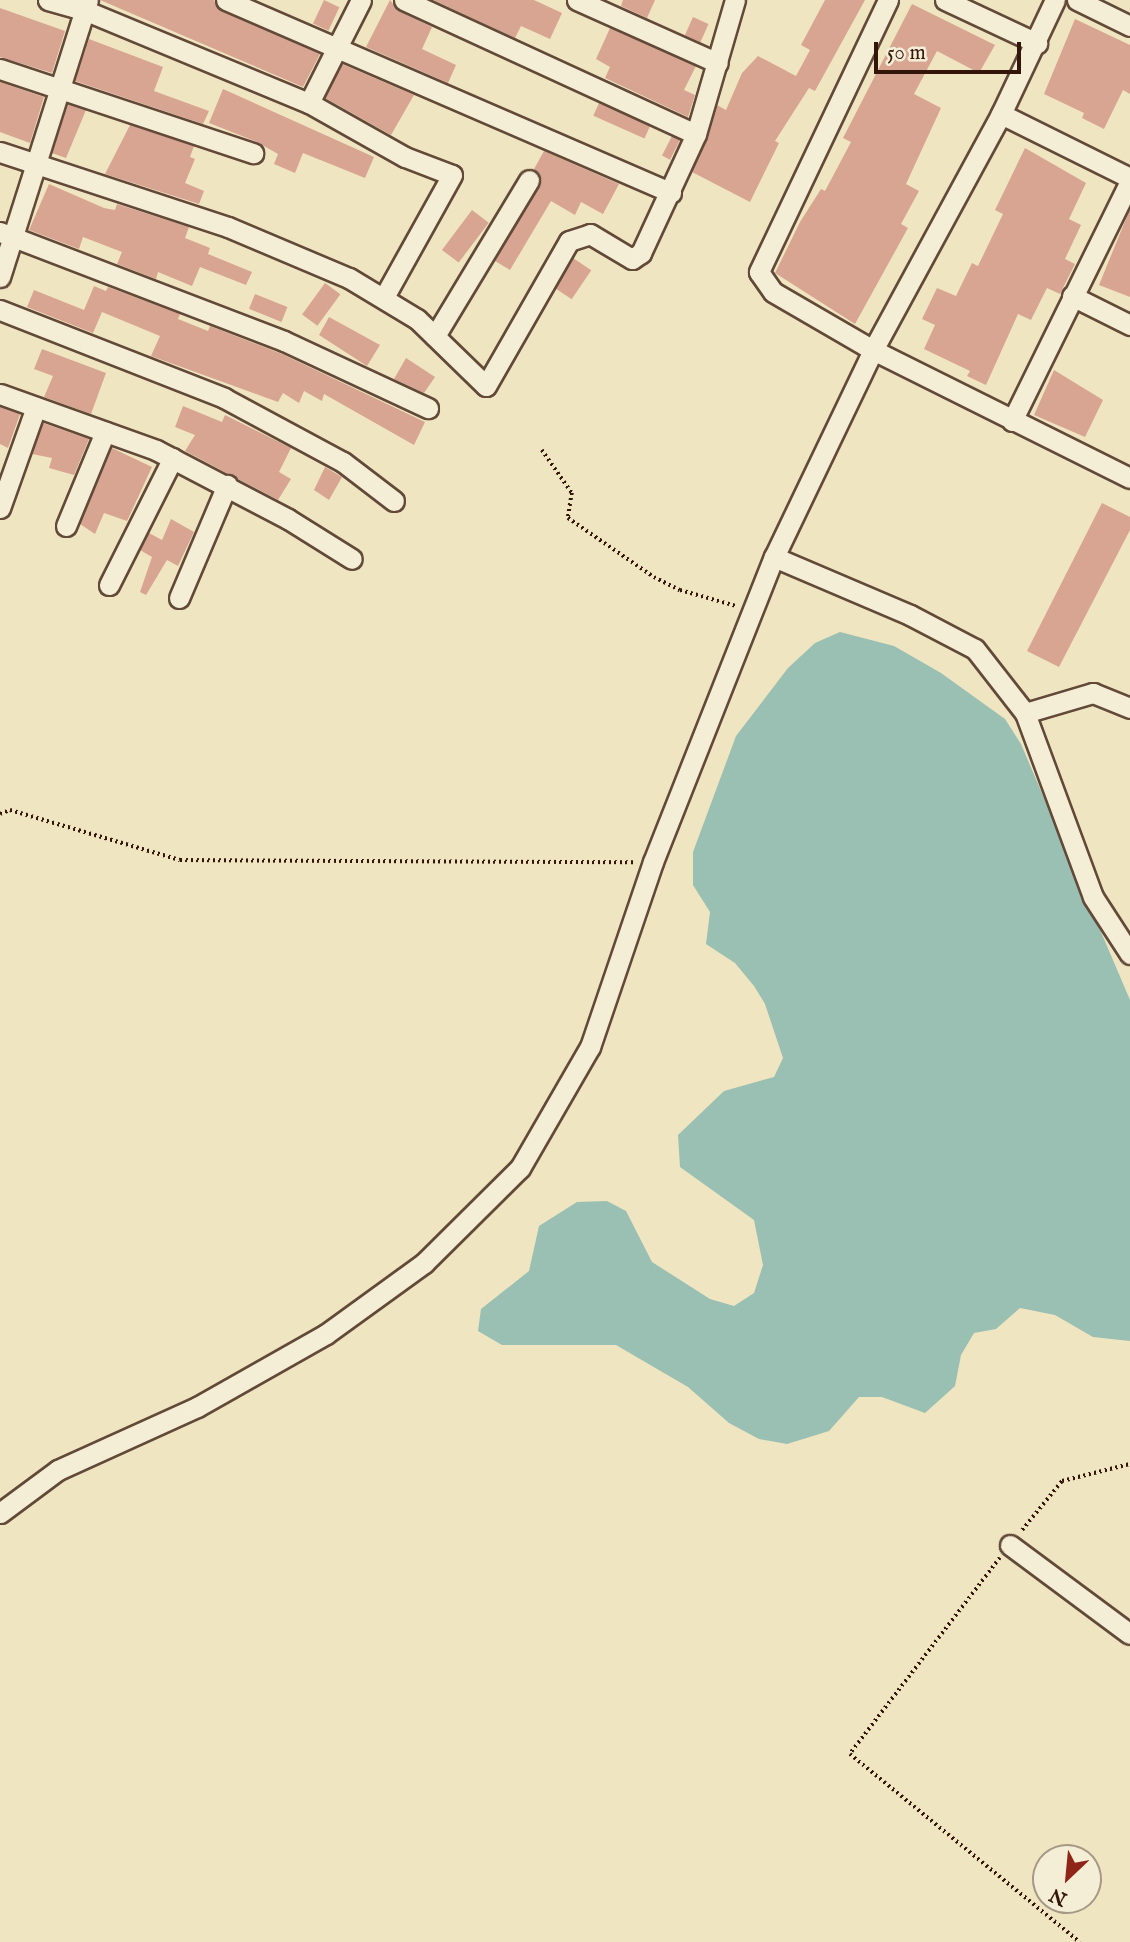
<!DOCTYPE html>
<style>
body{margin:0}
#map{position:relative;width:1130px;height:1942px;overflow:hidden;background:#efe5c1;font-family:"IM FELL English",serif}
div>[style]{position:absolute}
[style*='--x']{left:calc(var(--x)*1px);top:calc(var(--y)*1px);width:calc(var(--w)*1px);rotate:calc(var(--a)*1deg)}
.water>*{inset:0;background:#9abfb3}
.building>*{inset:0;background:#d8a592;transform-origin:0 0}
.path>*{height:3.5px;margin-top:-1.75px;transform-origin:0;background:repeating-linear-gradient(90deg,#33150a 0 2px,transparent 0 5.5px)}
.roads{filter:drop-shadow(2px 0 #624938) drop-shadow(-2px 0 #624938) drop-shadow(0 2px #624938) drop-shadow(0 -2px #624938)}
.minor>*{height:19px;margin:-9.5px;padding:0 9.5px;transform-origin:9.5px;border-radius:9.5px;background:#f5eed7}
span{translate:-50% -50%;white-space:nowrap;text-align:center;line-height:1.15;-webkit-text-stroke:7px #f5eed7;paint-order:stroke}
.north{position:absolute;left:1032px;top:1844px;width:70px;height:70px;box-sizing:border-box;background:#f5eed7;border:2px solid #a79785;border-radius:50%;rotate:206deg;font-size:19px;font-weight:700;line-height:28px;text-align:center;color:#33150a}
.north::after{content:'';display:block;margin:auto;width:24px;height:32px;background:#8f2418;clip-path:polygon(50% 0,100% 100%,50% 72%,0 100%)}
.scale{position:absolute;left:874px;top:42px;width:147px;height:32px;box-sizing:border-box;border:4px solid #33150a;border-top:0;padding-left:9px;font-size:21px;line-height:24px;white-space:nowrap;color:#33150a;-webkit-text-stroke:5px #f5eed7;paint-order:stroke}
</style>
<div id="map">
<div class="water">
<i style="clip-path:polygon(840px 632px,894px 646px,941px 673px,1005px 719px,1021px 744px,1130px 1000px,1130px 1341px,1093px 1337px,1055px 1315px,1020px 1308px,996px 1329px,974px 1333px,961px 1355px,955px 1386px,925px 1413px,882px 1397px,859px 1397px,829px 1431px,787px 1444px,759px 1439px,729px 1423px,688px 1387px,616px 1345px,502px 1345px,478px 1331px,481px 1309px,529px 1271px,539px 1226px,577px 1202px,607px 1201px,626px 1211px,652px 1262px,710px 1299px,734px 1306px,754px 1293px,763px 1265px,754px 1220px,680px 1167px,678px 1135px,724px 1091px,774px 1077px,783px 1058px,765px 1004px,754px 986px,735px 963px,706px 944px,710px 912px,693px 885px,693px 852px,736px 736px,788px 668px,815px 643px)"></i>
</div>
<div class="building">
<i style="clip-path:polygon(100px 0,214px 0,221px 11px,320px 54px,303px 87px)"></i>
<i style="left:324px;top:0;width:17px;height:26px;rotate:25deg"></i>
<i style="clip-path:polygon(390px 0,399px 11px,432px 27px,422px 49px,456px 65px,448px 83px,366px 47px)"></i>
<i style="clip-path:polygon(433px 0,534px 0,562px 13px,550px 39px,521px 26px,515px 38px)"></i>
<i style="clip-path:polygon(623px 0,655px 0,647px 18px,621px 6px)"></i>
<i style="clip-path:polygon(825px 0,865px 0,815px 91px,809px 88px,775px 141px,779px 143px,750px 202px,692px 172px,717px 105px,726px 110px,742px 73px,758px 56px,796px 76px,810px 50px,801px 45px)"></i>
<i style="clip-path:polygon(912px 4px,995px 45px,979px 73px,937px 51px,914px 94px,941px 108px,906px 184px,919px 191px,901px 224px,908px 228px,855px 324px,775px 273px,800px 222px,821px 189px,825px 191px,851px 142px,843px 138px)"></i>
<i style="clip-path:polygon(0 8px,65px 31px,52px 73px,0 57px)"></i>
<i style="left:693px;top:17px;width:17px;height:20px;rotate:24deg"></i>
<i style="clip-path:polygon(1075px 19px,1130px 45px,1130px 94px,1123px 90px,1104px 129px,1082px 118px,1084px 113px,1044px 94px)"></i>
<i style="clip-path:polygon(610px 28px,696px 66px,684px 90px,695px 95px,688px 117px,605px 78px,610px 67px,596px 59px)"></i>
<i style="clip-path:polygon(89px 39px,163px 67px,154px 91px,209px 111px,203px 124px,75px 81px)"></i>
<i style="clip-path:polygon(342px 64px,414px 95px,391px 135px,325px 98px)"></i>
<i style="clip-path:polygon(0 82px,44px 97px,30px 143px,0 132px)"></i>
<i style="clip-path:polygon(223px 89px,374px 157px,365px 178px,303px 153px,295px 173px,274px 164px,278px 154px,257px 142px,209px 123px)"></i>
<i style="left:599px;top:103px;width:56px;height:14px;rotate:24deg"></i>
<i style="clip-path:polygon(68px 104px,86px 110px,66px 158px,52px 153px)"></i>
<i style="clip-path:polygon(130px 125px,194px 146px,190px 157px,195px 159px,185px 183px,204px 191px,199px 204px,105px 174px)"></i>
<i style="left:672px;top:136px;width:9px;height:22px;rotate:27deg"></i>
<i style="clip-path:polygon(1025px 148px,1086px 183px,1069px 219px,1081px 225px,1065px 259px,1075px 264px,1060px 294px,1047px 288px,1031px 320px,1018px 314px,986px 385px,967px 376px,970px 371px,924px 349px,935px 325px,922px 319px,937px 288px,956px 296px,972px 263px,978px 266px,1003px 214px,995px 210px)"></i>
<i style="clip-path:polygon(544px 151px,619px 184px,603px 214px,581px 202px,575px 215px,551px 201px,510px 270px,495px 261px,539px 186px,540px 175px,534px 169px)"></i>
<i style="clip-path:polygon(49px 184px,104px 208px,115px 210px,117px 204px,189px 227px,185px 238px,210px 248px,208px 254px,252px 272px,246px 285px,200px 267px,192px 286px,158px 272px,156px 279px,117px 264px,122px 252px,83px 237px,79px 249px,29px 230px)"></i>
<i style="clip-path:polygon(1130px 209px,1130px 297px,1099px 285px)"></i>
<i style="left:472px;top:210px;width:21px;height:50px;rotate:37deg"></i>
<i style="left:573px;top:258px;width:22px;height:35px;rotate:34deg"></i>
<i style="left:325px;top:283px;width:19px;height:39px;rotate:36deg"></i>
<i style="clip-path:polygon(94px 286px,106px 291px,108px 287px,180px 314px,178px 319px,208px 331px,210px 326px,282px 354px,425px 422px,414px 445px,324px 394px,322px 401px,304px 391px,299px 403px,283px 393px,278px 402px,151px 356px,160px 336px,102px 312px,93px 333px,27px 307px,34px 290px,84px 310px)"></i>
<i style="left:255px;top:294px;width:35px;height:16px;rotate:22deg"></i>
<i style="clip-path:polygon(329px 317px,380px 345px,367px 366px,319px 335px)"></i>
<i style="clip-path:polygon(42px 349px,106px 373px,91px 414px,44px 397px,53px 376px,34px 369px)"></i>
<i style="clip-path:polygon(406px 358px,435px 377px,424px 393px,394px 379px)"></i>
<i style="clip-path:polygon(1054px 370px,1103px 400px,1085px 437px,1034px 415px)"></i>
<i style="clip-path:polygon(183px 406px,222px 422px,225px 415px,291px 448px,279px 472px,291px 479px,278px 500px,185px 451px,195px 435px,175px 427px)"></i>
<i style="clip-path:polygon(0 407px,20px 414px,8px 448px,0 444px)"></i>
<i style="clip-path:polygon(43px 423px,89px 439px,74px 475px,49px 468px,52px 458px,32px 454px)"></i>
<i style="clip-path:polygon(112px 448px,152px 467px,127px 521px,104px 513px,95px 534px,80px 524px)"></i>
<i style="clip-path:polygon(325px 467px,342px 477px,329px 500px,314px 490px)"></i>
<i style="clip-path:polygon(1102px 503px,1130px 517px,1130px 530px,1059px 667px,1027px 651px)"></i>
<i style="clip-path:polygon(171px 519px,194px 532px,178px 566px,167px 560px,146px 595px,140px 592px,152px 557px,140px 550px,149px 533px,162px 540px)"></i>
</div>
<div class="path">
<i style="--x:542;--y:450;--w:52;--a:55.1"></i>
<i style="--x:572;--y:493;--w:25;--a:99"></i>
<i style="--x:568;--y:518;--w:104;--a:34.5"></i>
<i style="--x:654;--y:577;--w:29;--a:27"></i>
<i style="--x:680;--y:590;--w:58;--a:15.9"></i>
<i style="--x:0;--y:814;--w:11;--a:-22"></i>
<i style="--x:10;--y:810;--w:177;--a:16.4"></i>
<i style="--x:180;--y:860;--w:453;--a:0.3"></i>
<i style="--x:1022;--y:1530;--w:63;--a:-50.8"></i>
<i style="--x:1062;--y:1481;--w:70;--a:-14"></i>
<i style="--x:1000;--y:1558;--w:247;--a:127.4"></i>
<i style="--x:850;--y:1754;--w:297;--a:39.3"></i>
</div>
<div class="roads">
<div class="minor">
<i style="--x:48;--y:0;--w:37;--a:16"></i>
<i style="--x:84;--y:10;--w:243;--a:22.5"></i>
<i style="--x:309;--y:103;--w:110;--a:29.4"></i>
<i style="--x:405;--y:157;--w:50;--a:21"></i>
<i style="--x:452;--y:175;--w:140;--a:119.1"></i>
<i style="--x:226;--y:0;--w:485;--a:23.4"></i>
<i style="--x:404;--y:0;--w:321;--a:24.7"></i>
<i style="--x:577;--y:0;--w:154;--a:24.1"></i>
<i style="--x:888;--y:0;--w:301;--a:115.4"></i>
<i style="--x:759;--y:272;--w:24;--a:55"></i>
<i style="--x:773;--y:292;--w:116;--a:30.1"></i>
<i style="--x:873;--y:350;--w:287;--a:26.5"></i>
<i style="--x:945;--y:0;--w:102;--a:25.1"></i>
<i style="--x:1077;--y:0;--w:59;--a:26.1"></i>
<i style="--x:0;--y:69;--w:267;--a:18.4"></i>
<i style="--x:309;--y:103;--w:115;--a:-63.2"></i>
<i style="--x:1001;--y:114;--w:144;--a:26.4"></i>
<i style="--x:0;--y:152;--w:240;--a:18.2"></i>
<i style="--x:228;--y:227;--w:131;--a:22.9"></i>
<i style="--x:349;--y:278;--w:79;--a:31.1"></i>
<i style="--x:417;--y:319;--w:96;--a:44.2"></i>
<i style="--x:486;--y:386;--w:167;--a:-60.2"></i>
<i style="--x:569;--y:241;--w:22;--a:-18"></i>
<i style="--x:590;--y:234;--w:49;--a:30.8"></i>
<i style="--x:632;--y:259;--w:11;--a:-34"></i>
<i style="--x:641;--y:253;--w:131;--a:-65.2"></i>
<i style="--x:696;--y:134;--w:140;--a:-73.8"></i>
<i style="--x:0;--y:232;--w:304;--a:21"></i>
<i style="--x:284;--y:341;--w:159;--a:25"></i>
<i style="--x:0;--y:277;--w:291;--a:-72.4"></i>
<i style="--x:1072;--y:296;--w:65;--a:26.6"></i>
<i style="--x:0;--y:310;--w:241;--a:21.4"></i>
<i style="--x:224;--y:398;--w:135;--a:28.3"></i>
<i style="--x:343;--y:462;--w:64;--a:37.4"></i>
<i style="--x:435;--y:336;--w:182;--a:-58.9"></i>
<i style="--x:0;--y:394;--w:166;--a:19.7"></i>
<i style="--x:156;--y:450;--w:149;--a:27.6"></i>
<i style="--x:288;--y:519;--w:75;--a:32"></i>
<i style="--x:1012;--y:421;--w:267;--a:-63.8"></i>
<i style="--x:0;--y:508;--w:107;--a:-70.4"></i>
<i style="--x:66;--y:526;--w:102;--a:-67.5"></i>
<i style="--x:774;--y:557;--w:148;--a:23.1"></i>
<i style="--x:910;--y:615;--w:73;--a:27.6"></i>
<i style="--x:975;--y:649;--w:81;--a:52"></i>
<i style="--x:1025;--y:713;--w:196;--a:69.7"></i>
<i style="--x:1093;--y:897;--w:68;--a:57"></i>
<i style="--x:109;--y:585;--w:142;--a:-63.3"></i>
<i style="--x:179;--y:598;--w:123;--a:-67"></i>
<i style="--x:1025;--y:713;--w:71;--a:-16.4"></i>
<i style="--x:1093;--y:693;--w:40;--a:22"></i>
<i style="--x:0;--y:1513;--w:72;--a:-36.6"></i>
<i style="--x:58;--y:1470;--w:153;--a:-24.4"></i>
<i style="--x:197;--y:1407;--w:148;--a:-29.5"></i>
<i style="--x:326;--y:1334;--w:121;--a:-35.9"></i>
<i style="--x:424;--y:1263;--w:135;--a:-44.7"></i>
<i style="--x:520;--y:1168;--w:140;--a:-60"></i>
<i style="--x:590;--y:1047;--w:195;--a:-71.2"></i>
<i style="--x:653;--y:862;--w:328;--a:-68.4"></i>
<i style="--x:774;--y:557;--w:229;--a:-64.4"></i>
<i style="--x:873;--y:350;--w:268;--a:-61.5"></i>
<i style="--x:1001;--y:114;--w:126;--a:-64.7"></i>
<i style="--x:1010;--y:1545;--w:149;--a:36.6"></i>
</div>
</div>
<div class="north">N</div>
<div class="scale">50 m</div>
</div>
